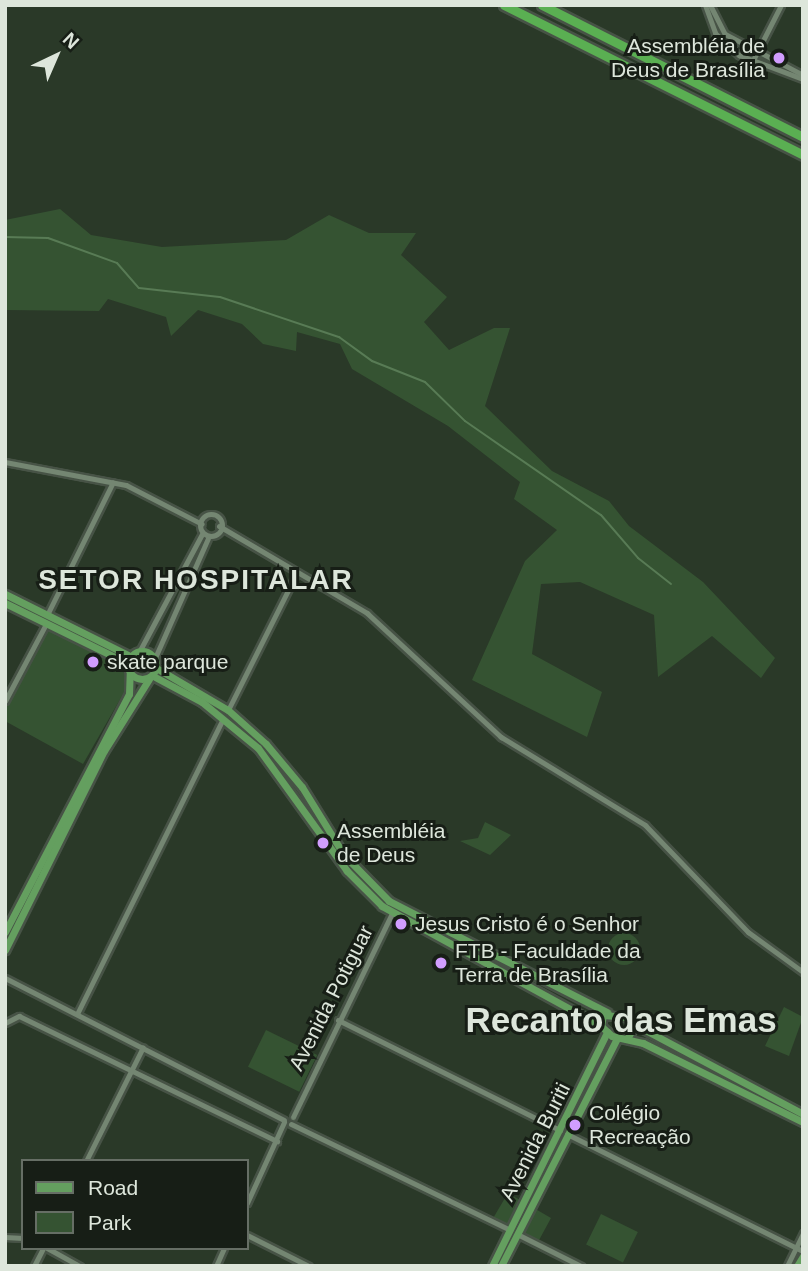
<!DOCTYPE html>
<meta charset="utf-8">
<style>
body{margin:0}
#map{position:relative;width:808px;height:1271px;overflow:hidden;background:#2a3928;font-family:Arial,sans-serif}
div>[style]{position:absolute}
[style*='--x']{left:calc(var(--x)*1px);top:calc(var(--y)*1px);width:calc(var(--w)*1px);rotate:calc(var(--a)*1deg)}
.green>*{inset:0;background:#355332;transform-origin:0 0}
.round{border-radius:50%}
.stream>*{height:2px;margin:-1px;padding:0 1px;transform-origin:1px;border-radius:1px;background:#587b55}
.roads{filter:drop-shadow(2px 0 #475346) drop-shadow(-2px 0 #475346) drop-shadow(0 2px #475346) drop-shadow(0 -2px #475346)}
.minor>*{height:5px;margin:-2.5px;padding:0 2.5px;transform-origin:2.5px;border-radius:2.5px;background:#748672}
.minor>.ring{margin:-2.5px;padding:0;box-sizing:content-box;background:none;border:5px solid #748672;border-radius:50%}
.major>*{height:7px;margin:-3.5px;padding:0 3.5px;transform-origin:3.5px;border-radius:3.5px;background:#649f5f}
.major>.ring{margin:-3.5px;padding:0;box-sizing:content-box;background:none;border:7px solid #649f5f;border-radius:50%}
.highway>*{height:9px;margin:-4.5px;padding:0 4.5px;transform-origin:4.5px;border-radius:4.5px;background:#5aaf52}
.dots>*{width:19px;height:19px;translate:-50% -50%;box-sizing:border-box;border:4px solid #171e16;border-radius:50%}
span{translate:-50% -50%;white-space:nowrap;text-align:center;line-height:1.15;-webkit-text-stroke:6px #171e16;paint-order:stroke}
.poi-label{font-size:21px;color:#dde6db}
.right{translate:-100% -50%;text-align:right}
.left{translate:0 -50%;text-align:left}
.street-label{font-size:21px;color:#dde6db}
.district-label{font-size:28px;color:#dde6db;font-weight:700;letter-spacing:2px}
.town-label{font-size:35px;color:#dde6db;font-weight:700}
.frame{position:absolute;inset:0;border:7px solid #dde6db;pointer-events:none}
.legend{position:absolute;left:21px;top:1159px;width:228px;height:91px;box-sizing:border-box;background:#171e16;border:2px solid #666e65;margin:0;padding:9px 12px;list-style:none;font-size:21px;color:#dde6db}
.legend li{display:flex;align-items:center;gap:14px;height:35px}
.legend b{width:35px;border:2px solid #666e65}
.north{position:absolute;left:21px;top:21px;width:70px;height:70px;-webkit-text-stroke:5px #171e16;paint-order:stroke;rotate:44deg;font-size:19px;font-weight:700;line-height:28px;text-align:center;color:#dde6db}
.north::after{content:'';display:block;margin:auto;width:24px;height:32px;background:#dde6db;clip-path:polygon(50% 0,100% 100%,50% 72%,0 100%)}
</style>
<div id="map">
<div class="green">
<i style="clip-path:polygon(60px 209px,91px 235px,162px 247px,286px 240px,329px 215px,369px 233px,416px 233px,401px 255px,447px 297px,424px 322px,449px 350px,494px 328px,510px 328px,485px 406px,552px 471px,609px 501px,629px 526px,703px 582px,775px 658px,761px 678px,712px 636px,658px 677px,654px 615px,580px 582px,541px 584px,532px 654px,602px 692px,587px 737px,472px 680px,525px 561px,557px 530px,514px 499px,520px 482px,448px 426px,352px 369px,340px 344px,297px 332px,296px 351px,263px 344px,242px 324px,198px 310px,171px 336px,166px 317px,108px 299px,99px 311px,5px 310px,5px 220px)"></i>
<i style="clip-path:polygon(44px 627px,118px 661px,125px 675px,126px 689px,83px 764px,5px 721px,5px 707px)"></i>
<i style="clip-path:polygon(485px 822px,511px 835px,490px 855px,460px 841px,478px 838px)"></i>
<i class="round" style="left:608px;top:933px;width:32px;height:32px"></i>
<i style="clip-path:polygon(784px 1007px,803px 1017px,789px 1056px,765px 1046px)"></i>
<i style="left:266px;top:1030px;width:57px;height:41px;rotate:26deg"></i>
<i style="clip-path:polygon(508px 1193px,551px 1218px,538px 1242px,492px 1220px)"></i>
<i style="left:601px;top:1214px;width:41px;height:34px;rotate:26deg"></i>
</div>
<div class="stream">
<i style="--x:5;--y:237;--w:43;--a:1.3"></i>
<i style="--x:48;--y:238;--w:73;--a:19.9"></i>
<i style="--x:117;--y:263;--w:33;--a:49"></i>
<i style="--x:139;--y:288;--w:81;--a:6.3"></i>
<i style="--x:220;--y:297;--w:126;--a:18.6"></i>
<i style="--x:339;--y:337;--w:41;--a:36"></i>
<i style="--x:372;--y:361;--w:57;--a:21.6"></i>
<i style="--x:425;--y:382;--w:56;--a:44.3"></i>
<i style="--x:465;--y:421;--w:165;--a:34.7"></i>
<i style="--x:601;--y:515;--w:57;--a:49.3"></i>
<i style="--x:638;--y:558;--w:42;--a:38.2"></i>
</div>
<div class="roads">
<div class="minor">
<i style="--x:705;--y:5;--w:30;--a:70"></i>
<i style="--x:715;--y:33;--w:33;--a:43"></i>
<i style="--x:739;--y:55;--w:68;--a:20.6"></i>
<i style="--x:710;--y:5;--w:33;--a:63"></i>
<i style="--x:725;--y:34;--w:88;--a:27.7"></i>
<i style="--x:752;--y:62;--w:64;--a:-63"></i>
<i style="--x:5;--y:462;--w:123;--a:10.8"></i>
<i style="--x:126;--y:485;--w:85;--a:27.2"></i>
<i class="ring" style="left:200px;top:514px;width:17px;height:17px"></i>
<i style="--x:219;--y:526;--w:172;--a:30.4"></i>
<i style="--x:367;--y:613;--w:183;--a:42.8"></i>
<i style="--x:501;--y:737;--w:169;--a:31.4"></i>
<i style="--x:645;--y:825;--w:149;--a:46.1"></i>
<i style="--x:748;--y:932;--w:68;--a:36"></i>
<i style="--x:47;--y:615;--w:148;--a:-63.6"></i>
<i style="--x:139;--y:652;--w:134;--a:-61.9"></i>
<i style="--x:154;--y:660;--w:133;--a:-66.1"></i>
<i style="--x:5;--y:701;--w:87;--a:-62"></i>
<i style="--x:228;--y:710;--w:154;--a:-63.4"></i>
<i style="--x:5;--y:978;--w:313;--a:27"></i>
<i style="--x:77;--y:1014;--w:329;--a:-63.7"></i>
<i style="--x:338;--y:1020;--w:248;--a:26.4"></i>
<i style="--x:5;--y:1023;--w:16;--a:-27"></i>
<i style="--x:19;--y:1016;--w:287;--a:25.9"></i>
<i style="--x:293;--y:1117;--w:227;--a:-64.1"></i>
<i style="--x:291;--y:1124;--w:243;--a:25.8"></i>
<i style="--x:567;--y:1134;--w:263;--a:26.4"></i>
<i style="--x:86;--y:1161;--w:127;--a:-63.4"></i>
<i style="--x:247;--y:1203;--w:89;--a:-65.4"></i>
<i style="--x:517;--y:1234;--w:72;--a:26.6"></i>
<i style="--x:247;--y:1235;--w:69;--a:26.6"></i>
<i style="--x:5;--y:1237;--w:18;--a:3"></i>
<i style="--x:47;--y:1248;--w:38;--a:29"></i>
<i style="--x:34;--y:1266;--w:20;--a:-63"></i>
<i style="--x:216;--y:1266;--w:20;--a:-66"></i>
<i style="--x:787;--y:1266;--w:37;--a:-64"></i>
</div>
<div class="major">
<i style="--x:5;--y:594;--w:137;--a:26.4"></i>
<i style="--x:5;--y:603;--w:134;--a:26.2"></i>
<i class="ring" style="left:128px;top:651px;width:21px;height:21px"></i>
<i style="--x:158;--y:669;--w:81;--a:30.4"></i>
<i style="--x:228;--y:710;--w:51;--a:41.8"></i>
<i style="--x:266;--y:744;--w:56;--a:50.1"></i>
<i style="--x:302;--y:787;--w:80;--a:58.3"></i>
<i style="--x:344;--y:855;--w:64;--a:45.6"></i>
<i style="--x:389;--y:901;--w:245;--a:27"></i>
<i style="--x:155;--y:677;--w:53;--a:28"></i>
<i style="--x:202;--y:702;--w:72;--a:39.4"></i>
<i style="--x:258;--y:748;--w:152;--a:54.1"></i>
<i style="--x:347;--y:871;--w:49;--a:45"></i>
<i style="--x:382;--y:906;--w:250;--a:28.7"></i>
<i style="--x:5;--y:932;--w:268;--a:-62.5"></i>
<i style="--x:129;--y:694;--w:23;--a:-88"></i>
<i style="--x:5;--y:950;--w:222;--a:-63.6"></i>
<i style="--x:104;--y:751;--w:85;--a:-58"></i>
<i style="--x:632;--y:1023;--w:194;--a:28"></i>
<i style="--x:628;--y:1037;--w:10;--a:-61"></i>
<i style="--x:633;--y:1028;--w:13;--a:-119"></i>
<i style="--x:627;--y:1017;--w:24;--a:-175"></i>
<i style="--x:603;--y:1015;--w:11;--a:100"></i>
<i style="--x:601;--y:1026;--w:15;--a:42"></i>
<i style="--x:612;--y:1036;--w:32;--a:13"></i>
<i style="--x:643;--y:1043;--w:178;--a:26.3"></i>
<i style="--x:492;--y:1266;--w:261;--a:-63.8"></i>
<i style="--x:501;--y:1266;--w:256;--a:-63"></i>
<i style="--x:797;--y:1266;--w:12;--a:-59"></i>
</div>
<div class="highway">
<i style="--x:504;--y:5;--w:335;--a:26.6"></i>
<i style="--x:542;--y:5;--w:292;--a:26.8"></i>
</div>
</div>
<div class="dots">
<i style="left:779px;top:58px;background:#d19dfe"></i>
<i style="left:93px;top:662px;background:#d19dfe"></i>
<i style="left:323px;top:843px;background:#d19dfe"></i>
<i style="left:401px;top:924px;background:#d19dfe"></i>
<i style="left:441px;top:963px;background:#d19dfe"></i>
<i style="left:575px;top:1125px;background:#d19dfe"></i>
</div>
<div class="poi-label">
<span class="right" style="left:765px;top:58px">Assembléia de<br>Deus de Brasília</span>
<span class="left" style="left:107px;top:662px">skate parque</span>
<span class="left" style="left:337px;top:843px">Assembléia<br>de Deus</span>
<span class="left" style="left:415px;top:924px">Jesus Cristo é o Senhor</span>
<span class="left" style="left:455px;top:963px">FTB - Faculdade da<br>Terra de Brasília</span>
<span class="left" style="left:589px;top:1125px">Colégio<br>Recreação</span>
</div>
<div class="street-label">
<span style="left:331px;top:998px;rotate:-63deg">Avenida Potiguar</span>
<span style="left:535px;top:1142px;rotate:-63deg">Avenida Buriti</span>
</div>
<div class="district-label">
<span style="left:196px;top:580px">SETOR HOSPITALAR</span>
</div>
<div class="town-label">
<span style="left:621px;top:1020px">Recanto das Emas</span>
</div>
<div class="frame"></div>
<ul class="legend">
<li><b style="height:9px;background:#649f5f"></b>Road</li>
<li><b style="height:19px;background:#355332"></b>Park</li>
</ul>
<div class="north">N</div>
</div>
